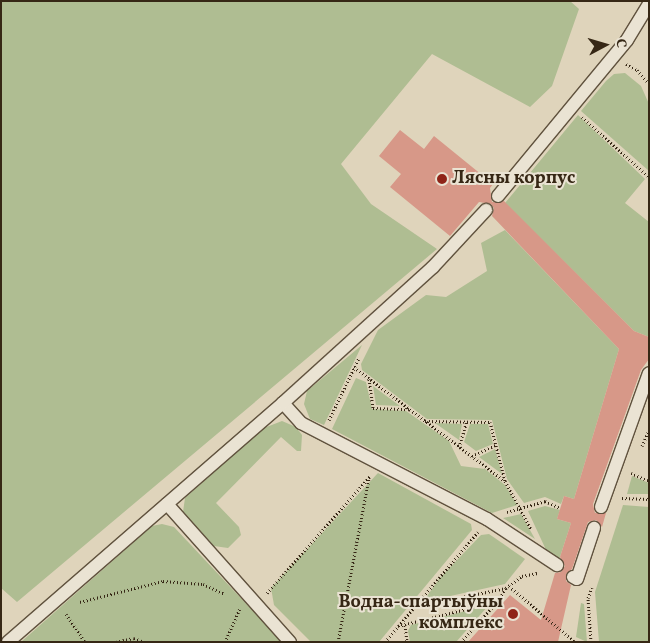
<!DOCTYPE html>
<meta charset="utf-8">
<style>
body{margin:0}
#map{position:relative;width:650px;height:643px;overflow:hidden;background:#dfd4bb;font-family:Vollkorn,serif}
div>[style]{position:absolute}
[style*='--x']{left:calc(var(--x)*1px);top:calc(var(--y)*1px);width:calc(var(--w)*1px);rotate:calc(var(--a)*1deg)}
.green>*{inset:0;background:#afbd92}
.building>*{inset:0;background:#d79888}
.path>*{height:3px;margin-top:-1.5px;transform-origin:0;background:repeating-linear-gradient(90deg,#362715 0 1px,transparent 0 3.5px)}
.roads{filter:drop-shadow(1px 0 #60523e) drop-shadow(-1px 0 #60523e) drop-shadow(0 1px #60523e) drop-shadow(0 -1px #60523e)}
.lane>*{height:12px;margin:-6px;padding:0 6px;transform-origin:6px;border-radius:6px;background:#eae3d3}
.dots>*{width:14px;height:14px;translate:-50% -50%;box-sizing:border-box;border:2px solid #eae3d3;border-radius:50%}
span{translate:-50% -50%;white-space:nowrap;text-align:center;line-height:1.15;-webkit-text-stroke:4px #eae3d3;paint-order:stroke}
.poi-label{font-size:18px;color:#362715;font-weight:700}
.left{translate:0 -50%;text-align:left}
.right{translate:-100% -50%;text-align:right}
.frame{position:absolute;inset:0;border:2px solid #362715;pointer-events:none}
.north{position:absolute;left:580px;top:20px;width:50px;height:50px;-webkit-text-stroke:4px #eae3d3;paint-order:stroke;rotate:84deg;font-size:14px;font-weight:700;line-height:20px;text-align:center;color:#362715}
.north::after{content:'';display:block;margin:auto;width:18px;height:22px;background:#362715;clip-path:polygon(50% 0,100% 100%,50% 72%,0 100%)}
</style>
<div id="map">
<div class="green">
<i style="clip-path:polygon(1px 1px,570px 1px,579px 9px,552px 86px,530px 107px,432px 54px,341px 164px,371px 204px,437px 249px,17px 602px,1px 588px)"></i>
<i style="clip-path:polygon(625px 73px,641px 86px,649px 104px,649px 171px,581px 111px,606px 81px,614px 74px)"></i>
<i style="clip-path:polygon(578px 115px,645px 179px,625px 203px,649px 222px,649px 337px,634px 331px,505px 203px)"></i>
<i style="clip-path:polygon(505px 230px,619px 349px,574px 499px,564px 496px,561px 504px,545px 497px,524px 503px,507px 479px,492px 420px,427px 419px,362px 370px,361px 364px,378px 330px,426px 295px,446px 297px,487px 271px,481px 243px)"></i>
<i style="clip-path:polygon(362px 345px,324px 425px,310px 419px,304px 404px,307px 391px)"></i>
<i style="clip-path:polygon(356px 378px,366px 382px,372px 409px,406px 411px,449px 441px,461px 466px,485px 469px,505px 485px,517px 505px,492px 513px,332px 429px)"></i>
<i style="clip-path:polygon(373px 386px,400px 406px,376px 405px)"></i>
<i style="clip-path:polygon(282px 421px,296px 427px,302px 435px,301px 451px,297px 451px,281px 437px,216px 503px,239px 527px,241px 535px,228px 548px,214px 546px,183px 512px,185px 498px,264px 428px)"></i>
<i style="clip-path:polygon(435px 423px,462px 424px,459px 440px)"></i>
<i style="clip-path:polygon(470px 424px,488px 424px,493px 444px,476px 451px,464px 442px)"></i>
<i style="clip-path:polygon(495px 449px,502px 474px,479px 457px)"></i>
<i style="clip-path:polygon(378px 473px,471px 524px,472px 530px,379px 642px,311px 642px,274px 605px,271px 588px)"></i>
<i style="clip-path:polygon(632px 476px,649px 483px,649px 494px,627px 494px)"></i>
<i style="clip-path:polygon(623px 505px,649px 507px,649px 642px,599px 642px,595px 592px)"></i>
<i style="clip-path:polygon(545px 506px,560px 510px,557px 519px,571px 523px,559px 560px,547px 552px,528px 511px)"></i>
<i style="clip-path:polygon(521px 514px,535px 539px,503px 518px)"></i>
<i style="clip-path:polygon(162px 524px,174px 527px,282px 642px,21px 642px,152px 526px)"></i>
<i style="clip-path:polygon(489px 534px,525px 559px,505px 584px,423px 602px,439px 579px,481px 535px)"></i>
<i style="clip-path:polygon(581px 603px,584px 604px,587px 642px,576px 637px)"></i>
<i style="clip-path:polygon(489px 605px,456px 642px,410px 642px,408px 631px,411px 625px)"></i>
</div>
<div class="building">
<i style="clip-path:polygon(400px 130px,424px 149px,434px 136px,493px 184px,490px 188px,492px 202px,504px 201px,634px 331px,649px 337px,649px 359px,641px 370px,593px 504px,595px 513px,606px 513px,602px 527px,596px 520px,588px 522px,572px 569px,566px 574px,566px 581px,571px 585px,558px 642px,468px 642px,510px 595px,541px 620px,555px 573px,561px 572px,565px 566px,560px 557px,571px 523px,557px 519px,564px 496px,574px 499px,619px 349px,492px 216px,494px 208px,491px 204px,479px 202px,450px 236px,390px 187px,401px 174px,379px 156px)"></i>
</div>
<div class="path">
<i style="--x:626;--y:64;--w:13;--a:29"></i>
<i style="--x:637;--y:70;--w:18;--a:49"></i>
<i style="--x:582;--y:117;--w:89;--a:41.8"></i>
<i style="--x:354;--y:367;--w:189;--a:37.1"></i>
<i style="--x:505;--y:481;--w:55;--a:61.6"></i>
<i style="--x:369;--y:379;--w:29;--a:82"></i>
<i style="--x:373;--y:408;--w:36;--a:2"></i>
<i style="--x:329;--y:420;--w:69;--a:-64.2"></i>
<i style="--x:425;--y:421;--w:65;--a:0.9"></i>
<i style="--x:490;--y:422;--w:61;--a:75.7"></i>
<i style="--x:642;--y:446;--w:17;--a:-66"></i>
<i style="--x:459;--y:447;--w:27;--a:-73"></i>
<i style="--x:472;--y:456;--w:26;--a:-25"></i>
<i style="--x:631;--y:473;--w:20;--a:24"></i>
<i style="--x:622;--y:498;--w:27;--a:2"></i>
<i style="--x:507;--y:512;--w:40;--a:-16"></i>
<i style="--x:545;--y:501;--w:17;--a:25"></i>
<i style="--x:509;--y:586;--w:87;--a:40.3"></i>
<i style="--x:267;--y:593;--w:156;--a:-48.6"></i>
<i style="--x:80;--y:602;--w:86;--a:-14.2"></i>
<i style="--x:163;--y:581;--w:40;--a:4.3"></i>
<i style="--x:203;--y:584;--w:23;--a:25"></i>
<i style="--x:413;--y:607;--w:95;--a:-11.5"></i>
<i style="--x:506;--y:588;--w:20;--a:-37"></i>
<i style="--x:522;--y:576;--w:16;--a:-11"></i>
<i style="--x:66;--y:614;--w:34;--a:56"></i>
<i style="--x:405;--y:625;--w:17;--a:83"></i>
<i style="--x:398;--y:626;--w:103;--a:-14"></i>
<i style="--x:498;--y:601;--w:15;--a:-58"></i>
<i style="--x:116;--y:642;--w:18;--a:-13"></i>
<i style="--x:134;--y:638;--w:11;--a:22"></i>
<i style="--x:225;--y:642;--w:36;--a:-66"></i>
<i style="--x:338;--y:642;--w:167;--a:-79.3"></i>
<i style="--x:385;--y:642;--w:144;--a:-49.8"></i>
<i style="--x:461;--y:642;--w:54;--a:-48"></i>
<i style="--x:591;--y:642;--w:44;--a:-93.9"></i>
<i style="--x:588;--y:598;--w:11;--a:-68"></i>
</div>
<div class="roads">
<div class="lane">
<i style="--x:498;--y:196;--w:202;--a:-50.4"></i>
<i style="--x:627;--y:40;--w:42;--a:-58.6"></i>
<i style="--x:283;--y:403;--w:27;--a:48"></i>
<i style="--x:301;--y:423;--w:209;--a:27.3"></i>
<i style="--x:487;--y:519;--w:84;--a:33.3"></i>
<i style="--x:167;--y:504;--w:185;--a:48.3"></i>
<i style="--x:601;--y:507;--w:142;--a:-70.3"></i>
<i style="--x:573;--y:577;--w:4;--a:27"></i>
<i style="--x:577;--y:579;--w:54;--a:-71.6"></i>
<i style="--x:8;--y:642;--w:364;--a:-41"></i>
<i style="--x:283;--y:403;--w:202;--a:-42.2"></i>
<i style="--x:433;--y:267;--w:78;--a:-47.1"></i>
</div>
</div>
<div class="dots">
<i style="left:442px;top:179px;background:#8f2418"></i>
<i style="left:513px;top:614px;background:#8f2418"></i>
</div>
<div class="poi-label">
<span class="left" style="left:452px;top:179px">Лясны корпус</span>
<span class="right" style="left:503px;top:614px">Водна-спартыўны<br>комплекс</span>
</div>
<div class="frame"></div>
<div class="north">С</div>
</div>
